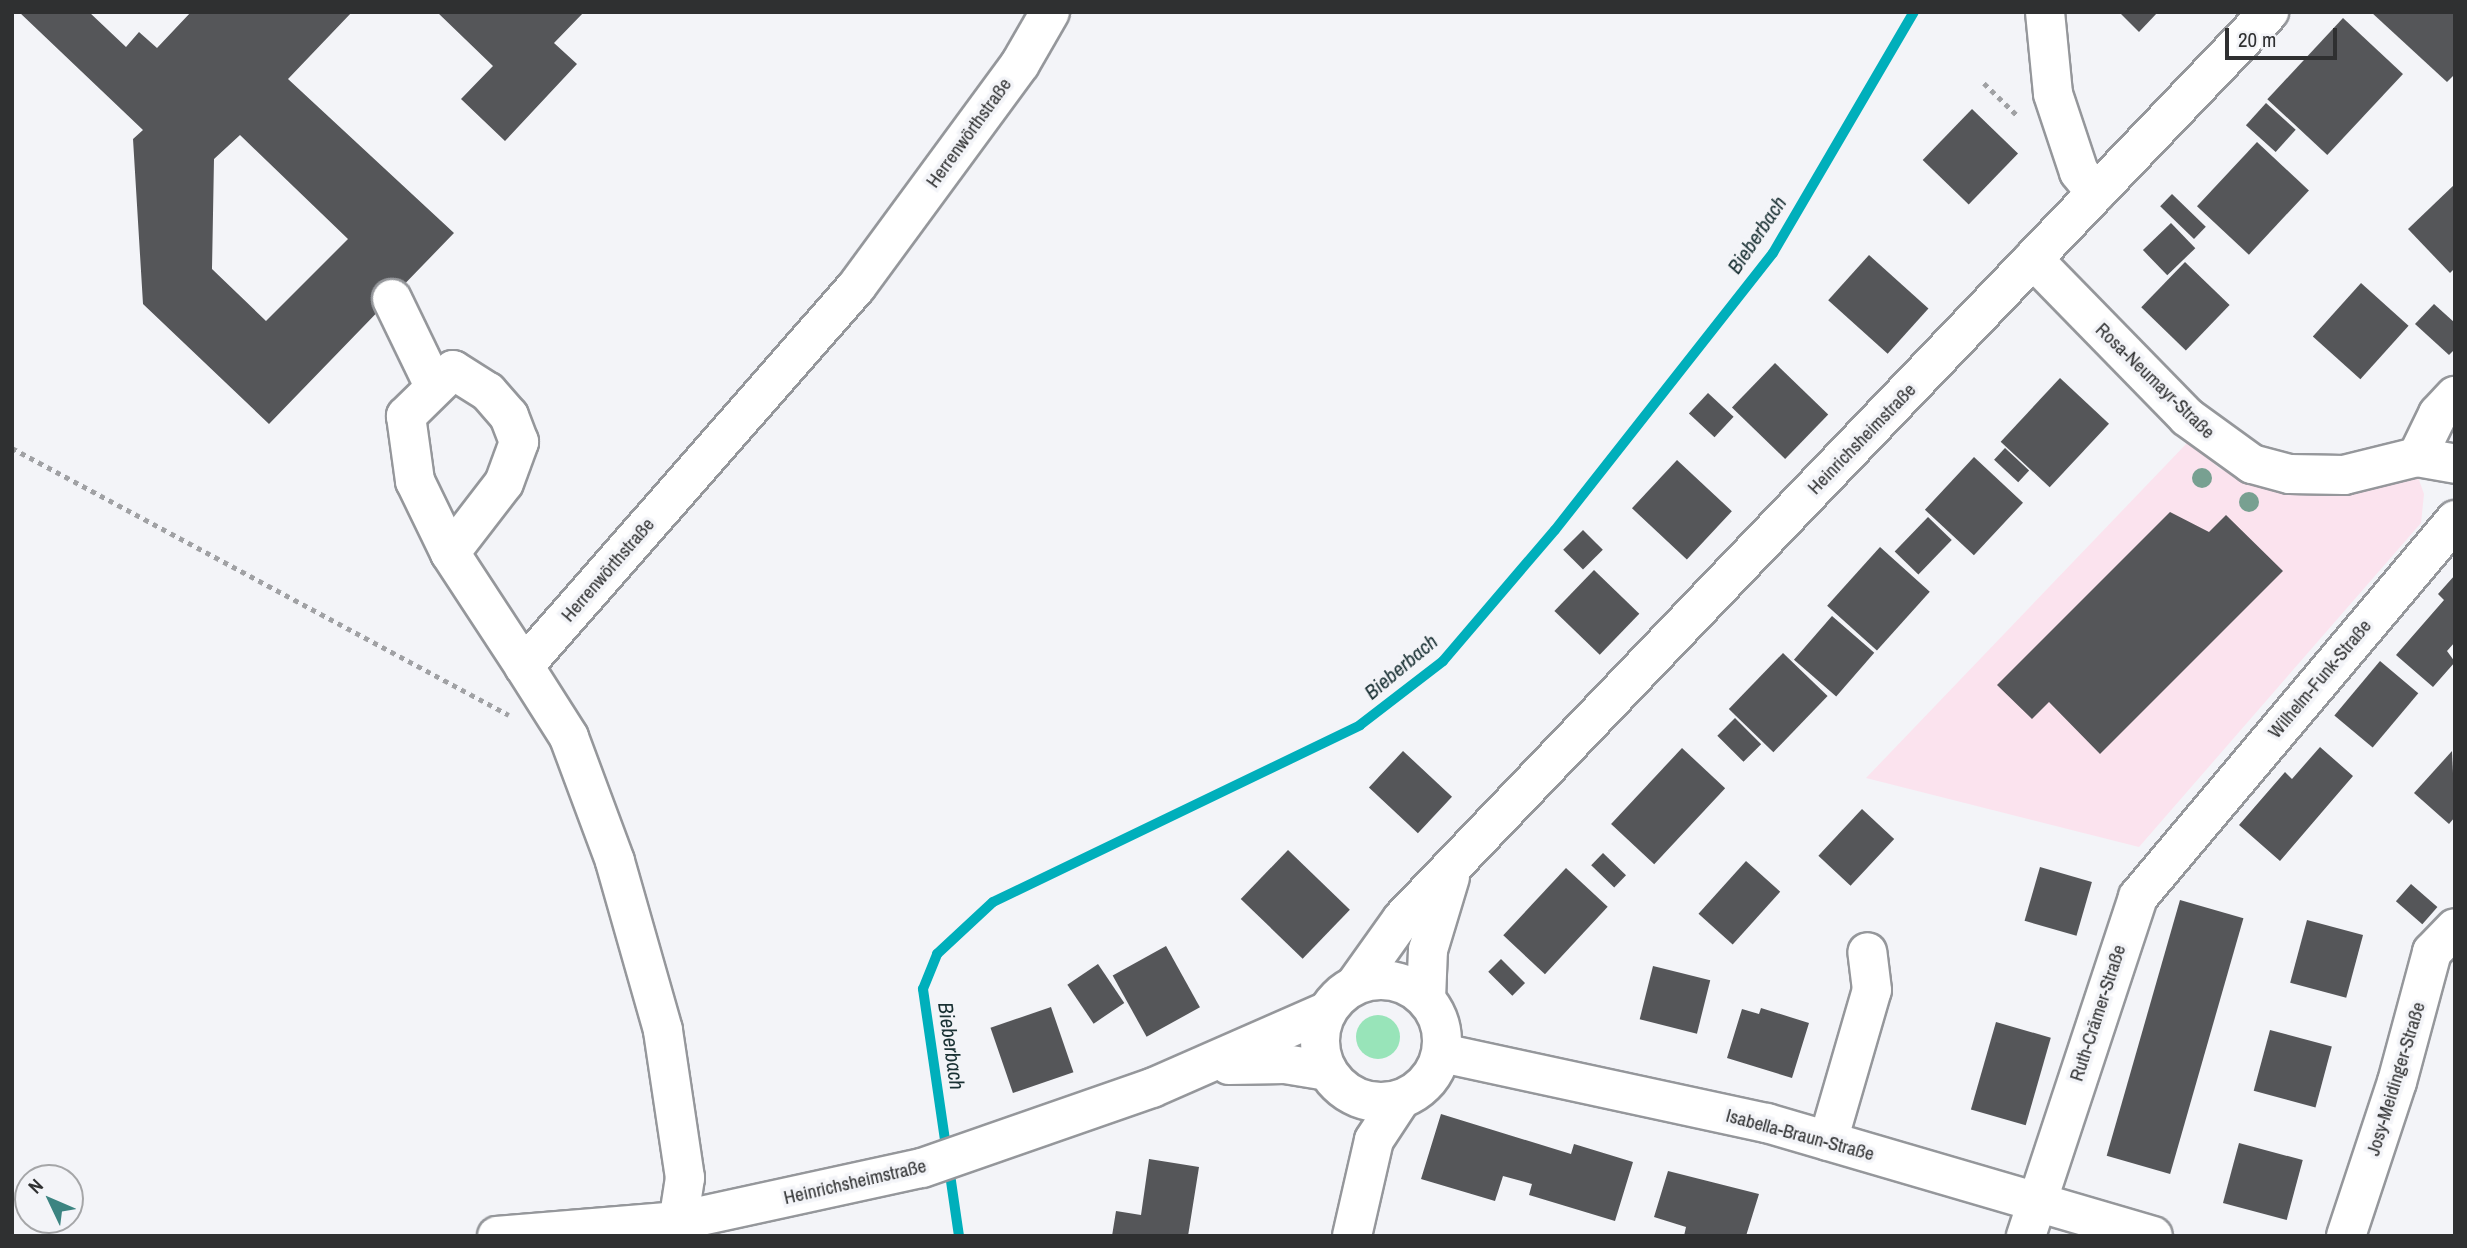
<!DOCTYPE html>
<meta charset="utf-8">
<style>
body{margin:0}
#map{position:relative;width:2467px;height:1248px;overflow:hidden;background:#f3f4f8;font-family:"Archivo Narrow",sans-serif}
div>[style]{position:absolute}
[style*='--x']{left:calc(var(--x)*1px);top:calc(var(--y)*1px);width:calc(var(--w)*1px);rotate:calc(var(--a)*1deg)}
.education>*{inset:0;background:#fbe3ee}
.green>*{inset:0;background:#98e4b9}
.round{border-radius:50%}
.stream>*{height:10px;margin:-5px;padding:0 5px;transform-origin:5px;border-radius:5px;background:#00afbb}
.building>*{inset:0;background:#555659;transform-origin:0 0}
.path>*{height:4.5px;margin-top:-2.25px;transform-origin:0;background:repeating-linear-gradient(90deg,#a0a1a4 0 5px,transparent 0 10px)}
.roads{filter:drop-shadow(2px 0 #95979b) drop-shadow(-2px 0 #95979b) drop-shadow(0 2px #95979b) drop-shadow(0 -2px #95979b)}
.minor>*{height:38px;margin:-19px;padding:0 19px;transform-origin:19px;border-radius:19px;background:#fff}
.minor>.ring{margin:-19px;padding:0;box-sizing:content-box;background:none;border:38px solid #fff;border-radius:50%}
.trees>*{width:20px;height:20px;margin:-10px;border-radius:50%;background:#78a091}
span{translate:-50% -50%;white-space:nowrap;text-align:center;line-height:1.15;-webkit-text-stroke:7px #f3f4f8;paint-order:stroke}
.street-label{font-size:19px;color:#2f3031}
.water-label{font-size:21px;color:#193033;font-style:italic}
.frame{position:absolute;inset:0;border:14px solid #2f3031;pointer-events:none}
.north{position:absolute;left:14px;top:1164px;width:70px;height:70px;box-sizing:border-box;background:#f3f4f8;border:2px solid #a5a6a8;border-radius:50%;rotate:314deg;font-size:19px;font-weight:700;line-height:28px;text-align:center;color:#2f3031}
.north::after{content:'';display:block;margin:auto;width:24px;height:32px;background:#3c8481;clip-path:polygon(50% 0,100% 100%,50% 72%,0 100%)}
.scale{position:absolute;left:2225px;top:28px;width:112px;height:32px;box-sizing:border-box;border:4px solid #2f3031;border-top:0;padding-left:9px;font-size:21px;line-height:24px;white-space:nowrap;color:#2f3031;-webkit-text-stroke:5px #f3f4f8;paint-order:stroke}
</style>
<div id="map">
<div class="education">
<i style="clip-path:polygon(2188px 442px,2219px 468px,2260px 488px,2306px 493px,2418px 477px,2424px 494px,2421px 523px,2139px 847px,1866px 778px)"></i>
</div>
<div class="green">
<i class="round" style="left:1356px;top:1015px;width:44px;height:44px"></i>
</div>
<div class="stream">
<i style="--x:959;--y:1236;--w:250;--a:-98.3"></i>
<i style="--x:923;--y:989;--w:38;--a:-68"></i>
<i style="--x:937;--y:954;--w:76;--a:-42.9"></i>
<i style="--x:993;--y:902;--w:407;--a:-25.7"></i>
<i style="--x:1360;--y:725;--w:105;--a:-37.6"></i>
<i style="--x:1443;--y:661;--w:172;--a:-49.5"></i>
<i style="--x:1555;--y:530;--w:352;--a:-51.8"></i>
<i style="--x:1773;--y:253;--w:279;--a:-59.7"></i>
</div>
<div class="building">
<i style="clip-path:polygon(evenodd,19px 12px,89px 12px,126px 47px,139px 32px,157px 48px,191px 12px,352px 12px,288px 79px,454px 233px,269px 424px,143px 304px,133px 139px,143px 130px,19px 12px,240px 135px,348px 239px,266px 321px,212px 269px,214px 159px,240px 135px)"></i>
<i style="clip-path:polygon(437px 12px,584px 12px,554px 43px,577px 64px,505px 141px,461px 99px,493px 66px)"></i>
<i style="clip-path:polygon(2119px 12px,2158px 12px,2139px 32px)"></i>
<i style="clip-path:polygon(2371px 12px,2455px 12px,2455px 74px,2447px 82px)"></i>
<i style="left:2343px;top:18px;width:82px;height:111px;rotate:43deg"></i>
<i style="left:2266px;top:103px;width:40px;height:30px;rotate:42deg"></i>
<i style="left:1972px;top:109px;width:64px;height:71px;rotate:44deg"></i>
<i style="left:2257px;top:142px;width:71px;height:88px;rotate:43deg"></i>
<i style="clip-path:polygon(2455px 184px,2455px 268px,2450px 273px,2408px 229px)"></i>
<i style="left:2172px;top:194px;width:47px;height:17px;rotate:44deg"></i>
<i style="left:2171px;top:223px;width:35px;height:39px;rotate:46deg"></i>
<i style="left:1869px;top:255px;width:80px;height:61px;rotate:42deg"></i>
<i style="left:2185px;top:262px;width:62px;height:63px;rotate:44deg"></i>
<i style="left:2361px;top:283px;width:64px;height:72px;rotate:42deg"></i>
<i style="clip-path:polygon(2434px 304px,2455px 323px,2455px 349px,2449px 355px,2415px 324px)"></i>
<i style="left:1775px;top:363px;width:74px;height:62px;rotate:44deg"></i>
<i style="left:2060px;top:378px;width:67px;height:87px;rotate:43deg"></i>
<i style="left:1708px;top:393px;width:35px;height:28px;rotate:43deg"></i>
<i style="left:2005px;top:448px;width:33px;height:16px;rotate:43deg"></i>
<i style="left:1974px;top:457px;width:67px;height:72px;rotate:43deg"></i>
<i style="left:1677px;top:460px;width:75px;height:66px;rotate:43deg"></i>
<i style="clip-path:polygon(2170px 512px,2209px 532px,2226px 515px,2283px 571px,2100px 754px,2049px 702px,2032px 719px,1997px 685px)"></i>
<i style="left:1928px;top:517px;width:33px;height:48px;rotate:44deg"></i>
<i style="left:1583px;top:530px;width:28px;height:28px;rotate:45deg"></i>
<i style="left:1880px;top:547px;width:67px;height:79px;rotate:42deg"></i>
<i style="left:1594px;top:570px;width:63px;height:57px;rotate:44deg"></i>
<i style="clip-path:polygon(2455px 575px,2455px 642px,2447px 651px,2455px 662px,2433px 687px,2396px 655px,2444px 600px,2438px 594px)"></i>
<i style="left:1832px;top:616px;width:56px;height:58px;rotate:41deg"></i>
<i style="left:1783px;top:653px;width:62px;height:78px;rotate:44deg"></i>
<i style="left:2380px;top:661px;width:50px;height:71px;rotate:40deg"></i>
<i style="left:1735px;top:718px;width:37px;height:25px;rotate:45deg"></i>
<i style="clip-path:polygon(2320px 747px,2353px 776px,2280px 861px,2239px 825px,2285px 772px,2292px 779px)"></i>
<i style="left:1682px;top:748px;width:59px;height:104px;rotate:43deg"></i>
<i style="left:1403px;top:751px;width:67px;height:50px;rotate:43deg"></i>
<i style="clip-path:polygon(2452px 751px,2455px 817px,2449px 824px,2414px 793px)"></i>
<i style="left:1862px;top:809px;width:44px;height:64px;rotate:43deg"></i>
<i style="left:1288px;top:850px;width:86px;height:68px;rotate:44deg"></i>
<i style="left:1603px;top:853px;width:32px;height:17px;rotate:44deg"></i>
<i style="left:1746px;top:861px;width:46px;height:71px;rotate:42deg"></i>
<i style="left:2040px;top:867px;width:54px;height:56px;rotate:16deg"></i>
<i style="left:1566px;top:868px;width:57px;height:92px;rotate:43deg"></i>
<i style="left:2411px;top:884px;width:35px;height:23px;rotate:41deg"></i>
<i style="left:2180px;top:900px;width:66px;height:266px;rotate:16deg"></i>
<i style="left:2307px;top:920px;width:58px;height:65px;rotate:15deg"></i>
<i style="left:1166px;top:946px;width:70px;height:61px;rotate:61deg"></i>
<i style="left:1501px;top:959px;width:34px;height:18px;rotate:45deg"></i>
<i style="left:1098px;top:964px;width:47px;height:37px;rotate:56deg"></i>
<i style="left:1653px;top:966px;width:59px;height:55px;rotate:14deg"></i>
<i style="left:1051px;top:1007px;width:69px;height:64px;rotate:71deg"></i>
<i style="clip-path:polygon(1761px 1008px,1809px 1023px,1792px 1078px,1727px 1058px,1742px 1009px,1759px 1014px)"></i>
<i style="left:1996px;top:1022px;width:57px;height:91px;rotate:16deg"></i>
<i style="left:2270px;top:1030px;width:64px;height:63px;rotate:15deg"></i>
<i style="clip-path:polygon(1441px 1114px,1571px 1154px,1574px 1144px,1633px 1162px,1615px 1221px,1529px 1195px,1532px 1184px,1503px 1176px,1495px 1201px,1421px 1179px)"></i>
<i style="left:2239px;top:1143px;width:66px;height:62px;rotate:15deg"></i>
<i style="clip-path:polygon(1149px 1159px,1199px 1167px,1188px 1236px,1112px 1236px,1116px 1211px,1141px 1215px)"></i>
<i style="clip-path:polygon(1668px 1171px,1759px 1194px,1746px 1236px,1684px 1236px,1686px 1227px,1654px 1217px)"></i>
</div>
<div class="path">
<i style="--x:1984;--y:83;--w:49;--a:44.2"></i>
<i style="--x:12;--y:448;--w:564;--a:28.25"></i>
</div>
<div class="roads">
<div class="minor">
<i style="--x:2045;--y:12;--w:82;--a:84.4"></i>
<i style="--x:2053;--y:94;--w:82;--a:71.6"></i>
<i style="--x:2079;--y:172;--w:27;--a:51"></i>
<i style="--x:2033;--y:259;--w:221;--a:45.7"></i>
<i style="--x:2187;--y:417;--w:80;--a:35.9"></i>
<i style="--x:2252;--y:464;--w:39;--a:15"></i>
<i style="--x:2290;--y:474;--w:54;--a:1.1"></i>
<i style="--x:2344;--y:475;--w:75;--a:-13.9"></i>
<i style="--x:2417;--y:457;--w:39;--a:10"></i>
<i style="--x:392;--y:299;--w:97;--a:64.2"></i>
<i style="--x:2417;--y:457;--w:48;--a:-64"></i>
<i style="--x:2438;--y:414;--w:25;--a:-47"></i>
<i style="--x:450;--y:553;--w:88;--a:-52.4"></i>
<i style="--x:504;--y:483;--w:44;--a:-69.9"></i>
<i style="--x:519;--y:442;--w:28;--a:-111"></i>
<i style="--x:509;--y:416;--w:32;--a:-131"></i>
<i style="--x:488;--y:392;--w:41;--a:-147.8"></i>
<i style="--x:453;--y:370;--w:66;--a:135.6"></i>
<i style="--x:406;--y:416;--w:66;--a:82.1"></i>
<i style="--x:415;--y:481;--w:80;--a:64.1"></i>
<i style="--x:450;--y:553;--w:135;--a:56.8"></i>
<i class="ring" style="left:1320px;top:980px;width:84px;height:84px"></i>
<i style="--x:1355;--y:985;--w:81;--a:-54.5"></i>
<i style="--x:1402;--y:919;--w:1255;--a:-46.29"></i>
<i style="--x:1426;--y:999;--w:49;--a:-87.7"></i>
<i style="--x:1428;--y:950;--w:76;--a:-73.2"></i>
<i style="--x:1442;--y:1053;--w:332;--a:12.2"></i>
<i style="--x:1767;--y:1123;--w:402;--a:16.3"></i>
<i style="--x:1229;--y:1065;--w:56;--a:-1"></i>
<i style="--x:1285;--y:1064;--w:43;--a:9.5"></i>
<i style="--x:1828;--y:1141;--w:157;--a:-73.8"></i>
<i style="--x:1872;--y:990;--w:38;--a:-97"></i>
<i style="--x:497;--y:1236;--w:182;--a:-4.7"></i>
<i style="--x:678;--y:1221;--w:250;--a:-12.3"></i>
<i style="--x:922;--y:1168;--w:244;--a:-19.2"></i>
<i style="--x:1152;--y:1088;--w:191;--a:-23.7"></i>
<i style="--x:676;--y:1236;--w:59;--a:-81.2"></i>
<i style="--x:685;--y:1178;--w:150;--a:-98.5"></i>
<i style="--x:663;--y:1030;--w:176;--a:-105.9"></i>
<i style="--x:615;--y:861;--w:132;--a:-110.4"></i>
<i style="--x:569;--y:737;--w:84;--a:-122.4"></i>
<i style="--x:524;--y:666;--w:505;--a:-48.77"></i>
<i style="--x:857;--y:286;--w:275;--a:-53.7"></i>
<i style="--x:1020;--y:64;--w:60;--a:-60"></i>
<i style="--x:1352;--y:1236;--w:98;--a:-77.1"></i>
<i style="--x:1374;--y:1140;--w:49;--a:-56.6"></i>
<i style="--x:2026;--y:1236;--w:357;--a:-71.7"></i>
<i style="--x:2138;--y:897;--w:493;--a:-49.9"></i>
<i style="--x:2346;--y:1236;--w:162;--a:-71.7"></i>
<i style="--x:2397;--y:1082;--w:135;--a:-74.9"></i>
<i style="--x:2432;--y:952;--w:33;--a:-46"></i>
</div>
</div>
<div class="trees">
<i style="left:2202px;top:478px"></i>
<i style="left:2249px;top:502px"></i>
</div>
<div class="street-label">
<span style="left:969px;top:133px;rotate:-54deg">Herrenwörthstraße</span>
<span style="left:2155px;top:381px;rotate:44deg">Rosa-Neumayr-Straße</span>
<span style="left:1862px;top:439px;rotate:-46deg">Heinrichsheimstraße</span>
<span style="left:608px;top:570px;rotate:-49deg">Herrenwörthstraße</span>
<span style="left:2320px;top:679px;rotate:-50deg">Wilhelm-Funk-Straße</span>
<span style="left:2098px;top:1013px;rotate:-72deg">Ruth-Crämer-Straße</span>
<span style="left:2396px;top:1079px;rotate:-73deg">Josy-Meidinger-Straße</span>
<span style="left:1800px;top:1135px;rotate:15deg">Isabella-Braun-Straße</span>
<span style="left:855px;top:1182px;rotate:-13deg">Heinrichsheimstraße</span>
</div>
<div class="water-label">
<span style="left:1757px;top:235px;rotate:-56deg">Bieberbach</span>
<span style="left:1401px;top:667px;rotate:-40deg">Bieberbach</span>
<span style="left:951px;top:1046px;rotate:82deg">Bieberbach</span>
</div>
<div class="frame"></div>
<div class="north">N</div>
<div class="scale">20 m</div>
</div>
